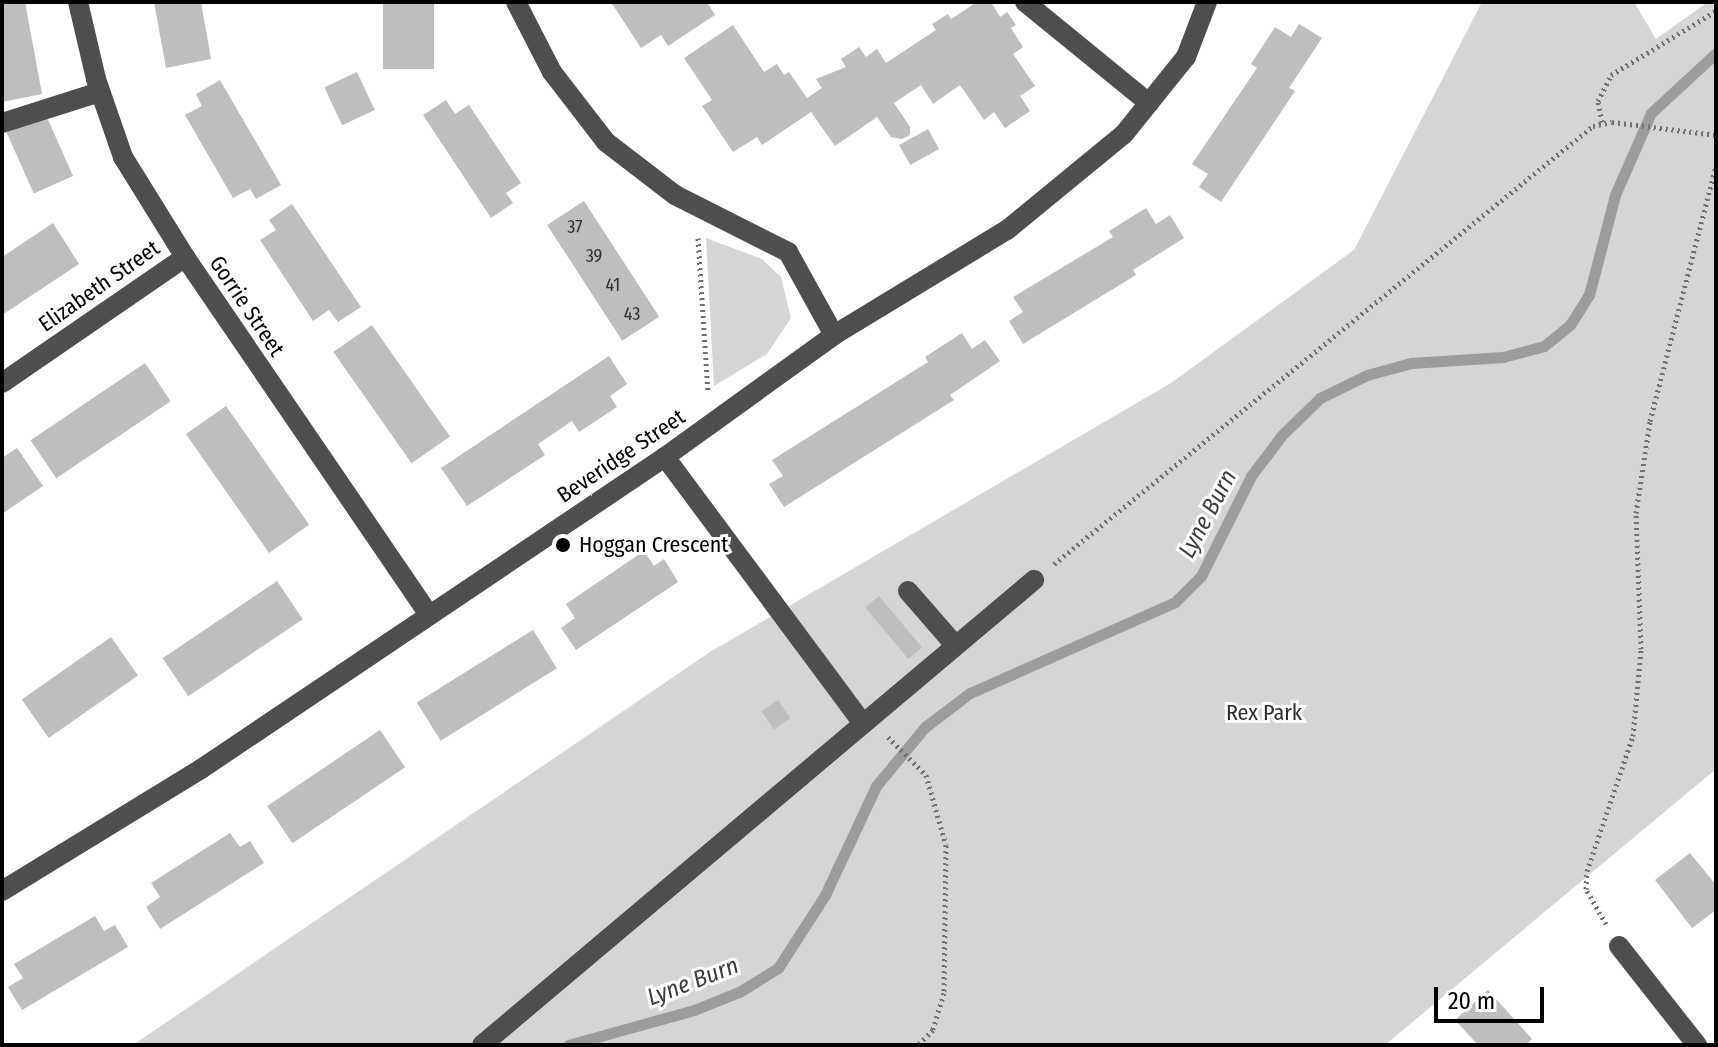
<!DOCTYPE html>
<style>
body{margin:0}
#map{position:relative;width:1718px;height:1047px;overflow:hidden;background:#fff;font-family:"Fira Sans Condensed",sans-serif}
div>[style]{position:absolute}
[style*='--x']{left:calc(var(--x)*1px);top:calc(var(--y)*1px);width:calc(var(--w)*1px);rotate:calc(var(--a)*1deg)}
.green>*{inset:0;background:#d5d5d5}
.stream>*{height:11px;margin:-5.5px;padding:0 5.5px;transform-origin:5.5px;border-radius:5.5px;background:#9c9c9c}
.building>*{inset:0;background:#bebebe;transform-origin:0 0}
.path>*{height:5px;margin-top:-2.5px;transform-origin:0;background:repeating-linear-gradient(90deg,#707070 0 2px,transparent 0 6px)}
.minor>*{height:20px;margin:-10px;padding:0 10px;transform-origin:10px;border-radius:10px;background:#4e4e4e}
.dots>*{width:22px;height:22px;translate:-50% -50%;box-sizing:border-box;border:4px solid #fff;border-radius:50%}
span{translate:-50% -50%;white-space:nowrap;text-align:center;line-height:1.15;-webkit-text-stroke:6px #fff;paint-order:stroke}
.number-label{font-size:18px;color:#303030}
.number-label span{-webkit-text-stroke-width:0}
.street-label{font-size:22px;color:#000}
.poi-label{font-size:22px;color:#000}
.left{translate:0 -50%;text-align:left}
.park-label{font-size:22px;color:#2c2c2c}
.water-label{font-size:24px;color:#3d3d3d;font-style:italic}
.frame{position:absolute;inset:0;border:4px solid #000;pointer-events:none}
.scale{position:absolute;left:1434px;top:987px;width:110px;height:36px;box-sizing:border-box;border:4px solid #000;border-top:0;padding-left:10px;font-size:24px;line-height:28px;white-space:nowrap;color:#000;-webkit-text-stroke:6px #fff;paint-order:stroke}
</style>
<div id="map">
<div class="green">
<i style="clip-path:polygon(1482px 2px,1634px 2px,1656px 39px,1708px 2px,1716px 2px,1716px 769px,1385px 1045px,133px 1045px,710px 652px,1171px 383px,1354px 250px)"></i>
<i style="clip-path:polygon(706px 238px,762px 259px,781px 277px,791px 318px,767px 354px,714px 386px)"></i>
</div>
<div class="stream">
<i style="--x:568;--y:1045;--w:131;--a:-15.5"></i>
<i style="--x:694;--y:1010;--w:48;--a:-21.8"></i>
<i style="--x:739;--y:992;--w:46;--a:-31.6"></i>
<i style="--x:778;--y:968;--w:87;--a:-57.2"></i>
<i style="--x:825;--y:895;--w:120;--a:-64.9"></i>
<i style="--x:876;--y:786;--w:77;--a:-50.3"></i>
<i style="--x:925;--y:727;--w:56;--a:-37.1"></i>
<i style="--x:970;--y:693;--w:224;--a:-23.9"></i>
<i style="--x:1175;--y:602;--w:37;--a:-45"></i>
<i style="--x:1201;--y:576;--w:112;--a:-63.4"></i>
<i style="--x:1251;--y:476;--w:51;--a:-52.9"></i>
<i style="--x:1282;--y:435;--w:53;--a:-44.2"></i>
<i style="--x:1320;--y:398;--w:52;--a:-26.1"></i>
<i style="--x:1367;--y:375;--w:46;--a:-15.3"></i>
<i style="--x:1411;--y:363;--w:92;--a:-3.7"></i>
<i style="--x:1503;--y:357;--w:42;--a:-15"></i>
<i style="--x:1544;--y:346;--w:33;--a:-39"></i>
<i style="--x:1570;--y:325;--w:36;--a:-58"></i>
<i style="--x:1589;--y:295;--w:103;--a:-75.4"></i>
<i style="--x:1615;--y:195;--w:90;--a:-66.3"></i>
<i style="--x:1651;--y:113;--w:88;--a:-42.7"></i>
</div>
<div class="building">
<i style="clip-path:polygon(2px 2px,25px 2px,42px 94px,2px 102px)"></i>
<i style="clip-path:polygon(154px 2px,201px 2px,211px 59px,166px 68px)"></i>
<i style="left:383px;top:2px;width:51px;height:67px"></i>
<i style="clip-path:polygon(611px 2px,707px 2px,715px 15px,668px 46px,661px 35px,641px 48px)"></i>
<i style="clip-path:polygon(977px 2px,991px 2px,1000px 17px,1007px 12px,1016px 25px,1011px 28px,1023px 47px,1013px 54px,1035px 86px,1020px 96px,1030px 111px,1005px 128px,994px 112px,984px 120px,960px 85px,933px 104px,921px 85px,894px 103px,910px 127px,910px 135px,902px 139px,891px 137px,877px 117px,835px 146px,811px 112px,762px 145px,757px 137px,733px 152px,702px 106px,712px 100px,684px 58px,733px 25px,764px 72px,777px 64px,784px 75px,789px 72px,807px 98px,822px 88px,816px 79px,846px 67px,841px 59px,859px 47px,866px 57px,877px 49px,886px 63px,936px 30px,932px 24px,948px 14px,951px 19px)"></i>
<i style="clip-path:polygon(1299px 24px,1322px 38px,1289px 88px,1295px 91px,1221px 202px,1199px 187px,1208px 174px,1192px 164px,1257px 68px,1251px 64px,1275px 27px,1291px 37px)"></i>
<i style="left:357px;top:72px;width:42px;height:36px;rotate:65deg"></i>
<i style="clip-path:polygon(220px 80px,281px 185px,256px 199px,250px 189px,233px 198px,185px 115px,202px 106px,196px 94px)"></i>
<i style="clip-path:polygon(446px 100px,455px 114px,469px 105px,521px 183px,506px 193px,513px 203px,491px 218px,423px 115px)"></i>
<i style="left:45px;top:113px;width:69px;height:43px;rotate:66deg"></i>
<i style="left:928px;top:129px;width:23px;height:33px;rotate:61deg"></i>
<i style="left:584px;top:201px;width:138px;height:44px;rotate:57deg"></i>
<i style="clip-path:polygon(292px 204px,361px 307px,338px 322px,329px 310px,313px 321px,260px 240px,276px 230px,269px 220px)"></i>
<i style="clip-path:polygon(1146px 208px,1156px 224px,1170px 215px,1184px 238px,1133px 270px,1136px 275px,1023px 344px,1009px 321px,1023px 312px,1013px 297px,1113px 237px,1109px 231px)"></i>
<i style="clip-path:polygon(53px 223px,79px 264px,2px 315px,2px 257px)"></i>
<i style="left:372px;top:325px;width:136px;height:47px;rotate:55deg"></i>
<i style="clip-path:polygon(962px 333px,972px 349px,985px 340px,1000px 361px,950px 395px,954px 400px,784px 507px,769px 484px,783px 476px,772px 460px,928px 362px,925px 357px)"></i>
<i style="clip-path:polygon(609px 356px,627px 384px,610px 396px,617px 407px,579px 432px,572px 421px,538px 444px,545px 455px,467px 506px,441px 468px)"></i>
<i style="left:145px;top:363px;width:46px;height:138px;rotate:56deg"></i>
<i style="left:226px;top:406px;width:145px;height:49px;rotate:55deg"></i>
<i style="clip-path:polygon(17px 448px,43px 486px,2px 514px,2px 458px)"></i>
<i style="clip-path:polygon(644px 551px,654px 566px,664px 559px,678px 582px,576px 650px,561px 628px,575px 618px,566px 604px)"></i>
<i style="left:277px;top:581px;width:46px;height:138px;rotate:56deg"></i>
<i style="left:879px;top:596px;width:67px;height:18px;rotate:50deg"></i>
<i style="left:533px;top:630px;width:45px;height:137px;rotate:58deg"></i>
<i style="left:111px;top:637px;width:47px;height:109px;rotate:55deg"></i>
<i style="left:778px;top:700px;width:22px;height:20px;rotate:56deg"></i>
<i style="left:380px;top:730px;width:45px;height:136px;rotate:56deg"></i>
<i style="clip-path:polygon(230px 833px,240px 847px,250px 841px,264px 863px,160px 929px,146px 907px,160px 897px,151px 883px)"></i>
<i style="clip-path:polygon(1690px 853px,1716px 885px,1716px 910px,1692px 928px,1655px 880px)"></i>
<i style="clip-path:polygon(95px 916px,104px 931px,115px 925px,128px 947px,22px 1010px,8px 987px,23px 978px,14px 964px)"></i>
<i style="clip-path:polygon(1488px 990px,1532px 1039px,1526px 1045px,1478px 1045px,1455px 1020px)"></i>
</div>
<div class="path">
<i style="--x:1602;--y:122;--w:21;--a:-101"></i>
<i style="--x:1598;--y:101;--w:29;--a:-63"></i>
<i style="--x:1611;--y:75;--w:123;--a:-31.4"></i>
<i style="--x:698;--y:238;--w:153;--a:86.3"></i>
<i style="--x:1054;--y:564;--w:695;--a:-39.1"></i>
<i style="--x:1593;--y:126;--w:19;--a:-12"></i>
<i style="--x:1612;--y:122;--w:105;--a:7.1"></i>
<i style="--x:888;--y:737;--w:54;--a:45"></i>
<i style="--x:926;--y:775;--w:73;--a:74.1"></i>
<i style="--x:946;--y:845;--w:148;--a:90.8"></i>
<i style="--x:944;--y:993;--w:39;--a:107"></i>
<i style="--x:933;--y:1030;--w:21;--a:135"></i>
<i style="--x:1606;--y:924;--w:40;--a:-119.7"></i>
<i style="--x:1586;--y:889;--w:18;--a:-87"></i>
<i style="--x:1587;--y:871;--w:143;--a:-71.2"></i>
<i style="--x:1633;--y:736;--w:87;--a:-84.7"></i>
<i style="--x:1641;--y:649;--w:136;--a:-92.1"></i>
<i style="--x:1636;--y:513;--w:93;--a:-81.3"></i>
<i style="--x:1650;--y:421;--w:264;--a:-75.5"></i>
</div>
<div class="minor">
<i style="--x:78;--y:2;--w:79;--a:76.8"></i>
<i style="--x:96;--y:79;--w:83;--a:70.9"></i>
<i style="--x:123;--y:157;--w:118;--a:58.2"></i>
<i style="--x:185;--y:257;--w:431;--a:55.7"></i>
<i style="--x:516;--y:2;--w:79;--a:62.8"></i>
<i style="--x:552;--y:72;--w:88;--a:52.4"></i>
<i style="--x:606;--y:142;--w:87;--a:37.5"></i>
<i style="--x:675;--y:195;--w:127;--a:26.8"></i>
<i style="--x:788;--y:252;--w:95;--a:61"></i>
<i style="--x:1025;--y:2;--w:160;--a:39.2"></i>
<i style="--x:2;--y:123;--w:103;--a:-17.6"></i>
<i style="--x:2;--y:383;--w:222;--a:-34.5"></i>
<i style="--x:665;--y:457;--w:329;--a:53.4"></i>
<i style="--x:908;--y:591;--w:72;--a:49"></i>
<i style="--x:2;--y:891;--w:233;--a:-31.5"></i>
<i style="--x:201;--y:769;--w:559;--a:-33.92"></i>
<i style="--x:665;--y:457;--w:208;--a:-35.8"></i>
<i style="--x:834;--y:335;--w:202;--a:-31.3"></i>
<i style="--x:1007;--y:230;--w:151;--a:-39.4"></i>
<i style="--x:1124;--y:134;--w:99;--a:-51.2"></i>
<i style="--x:1186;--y:57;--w:59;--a:-69.1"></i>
<i style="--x:1619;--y:946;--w:126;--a:51.8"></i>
<i style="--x:482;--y:1045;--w:722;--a:-40.11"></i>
</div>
<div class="dots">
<i style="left:563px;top:545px;background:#000"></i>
</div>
<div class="number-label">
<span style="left:575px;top:227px">37</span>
<span style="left:594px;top:256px">39</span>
<span style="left:613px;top:285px">41</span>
<span style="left:632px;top:314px">43</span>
</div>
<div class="street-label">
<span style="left:99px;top:286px;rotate:-35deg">Elizabeth Street</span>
<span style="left:247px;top:306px;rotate:56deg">Gorrie Street</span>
<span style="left:621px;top:456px;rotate:-34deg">Beveridge Street</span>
</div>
<div class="poi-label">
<span class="left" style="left:579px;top:545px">Hoggan Crescent</span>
</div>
<div class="park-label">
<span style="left:1264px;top:713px">Rex Park</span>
</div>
<div class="water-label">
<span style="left:1208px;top:514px;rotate:-62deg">Lyne Burn</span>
<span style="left:693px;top:982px;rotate:-21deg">Lyne Burn</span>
</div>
<div class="frame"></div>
<div class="scale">20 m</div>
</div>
